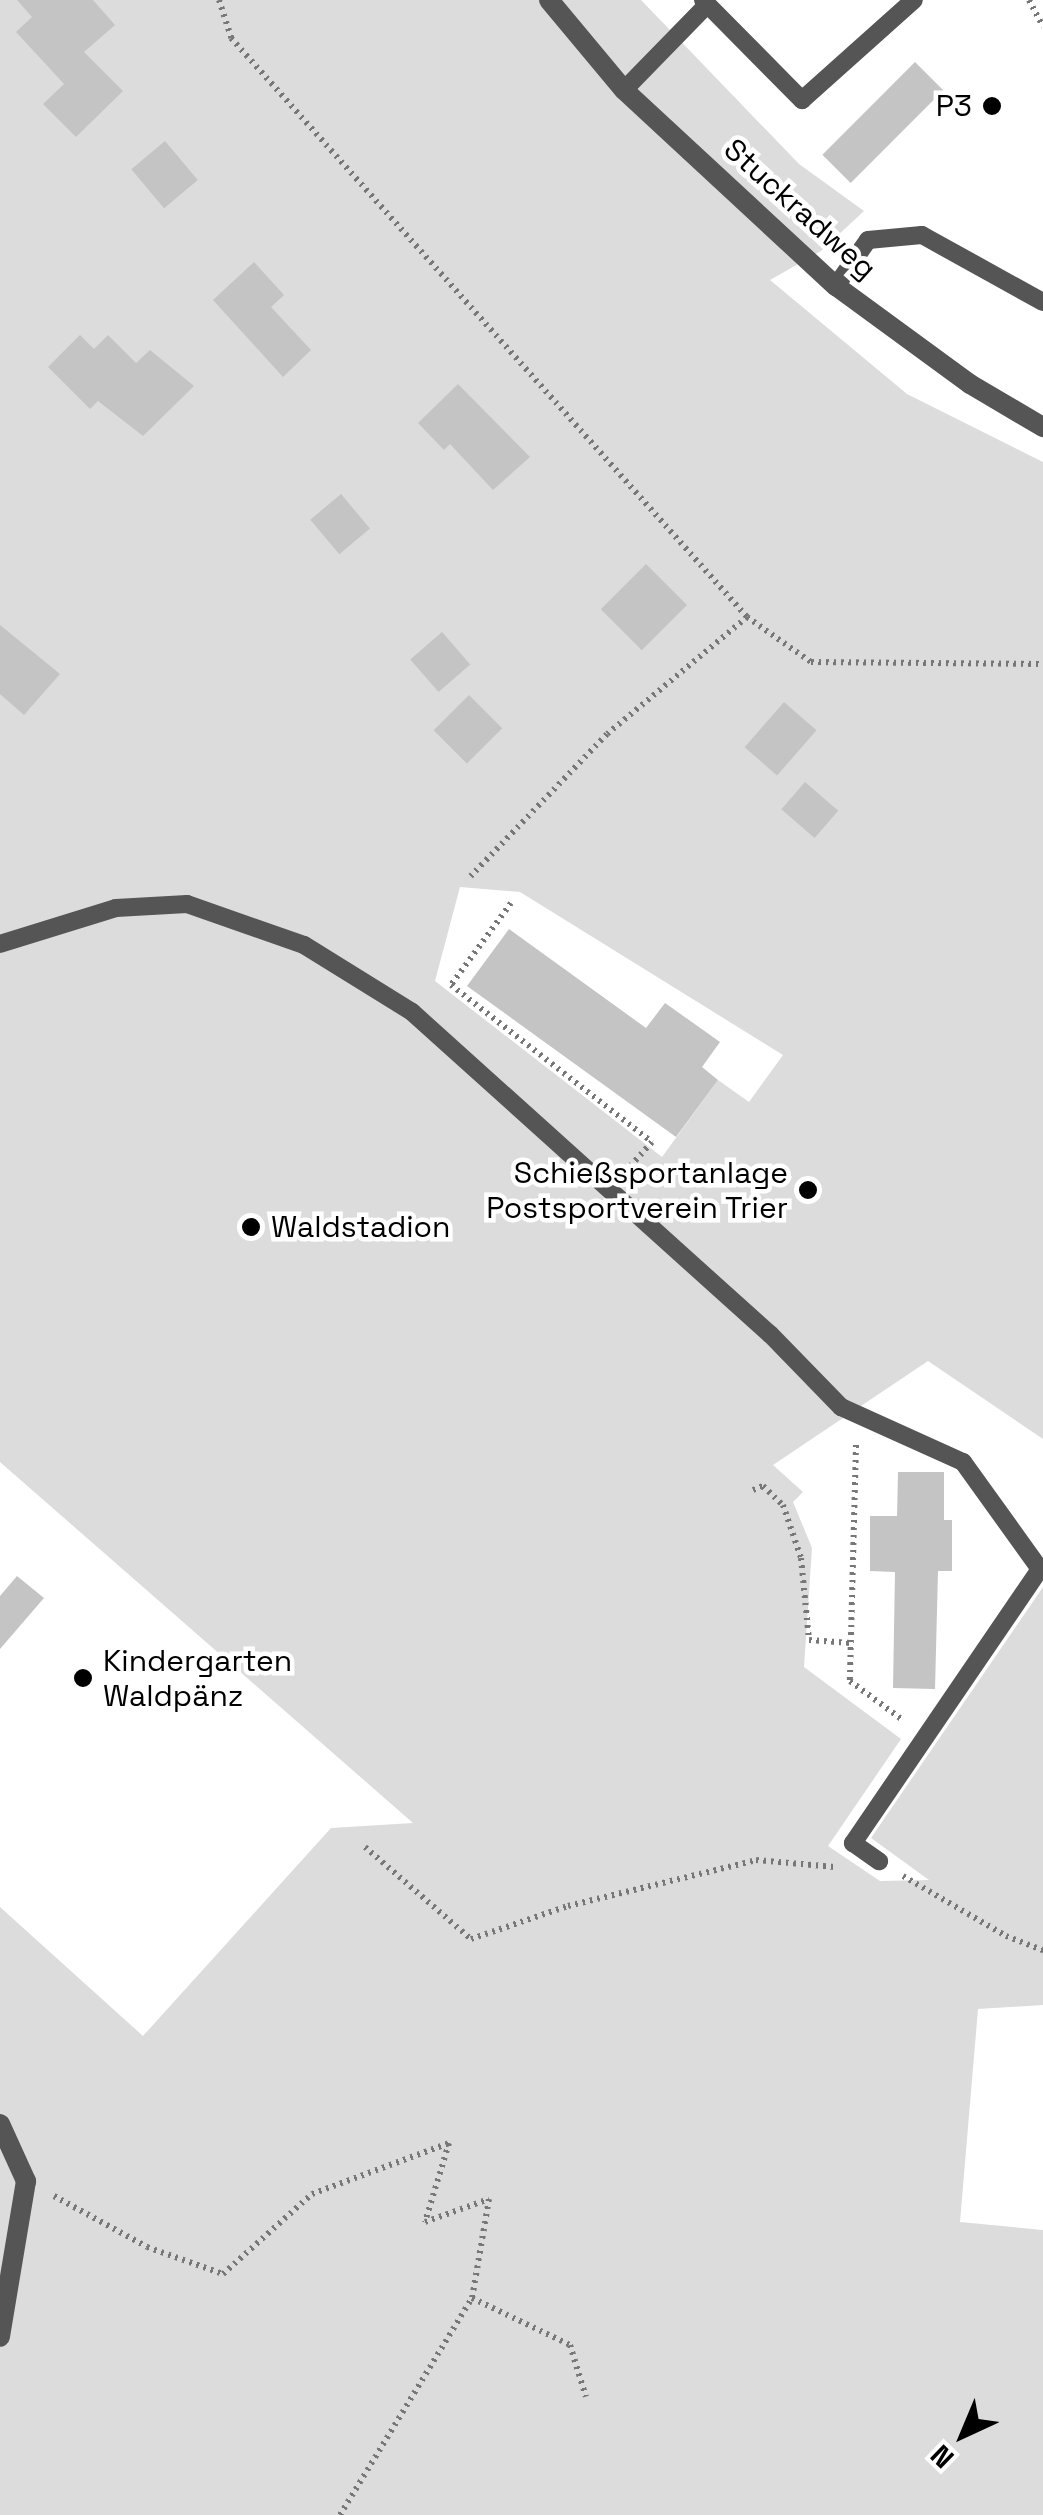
<!DOCTYPE html>
<meta charset="utf-8">
<style>
body{margin:0}
#map{position:relative;width:1043px;height:2515px;overflow:hidden;background:#fff;font-family:"Space Grotesk",sans-serif}
div>[style]{position:absolute}
[style*='--x']{left:calc(var(--x)*1px);top:calc(var(--y)*1px);width:calc(var(--w)*1px);rotate:calc(var(--a)*1deg)}
.green>*{inset:0;background:#dcdcdc}
.building>*{inset:0;background:#c4c4c4;transform-origin:0 0}
.path>*{height:6px;margin-top:-3px;transform-origin:0;background:repeating-linear-gradient(90deg,#777 0 2.5px,transparent 0 7.5px)}
.lane>*{height:18px;margin:-9px;padding:0 9px;transform-origin:9px;border-radius:9px;background:#555}
.street>*{height:20px;margin:-10px;padding:0 10px;transform-origin:10px;border-radius:10px;background:#555}
.dots>*{width:28px;height:28px;translate:-50% -50%;box-sizing:border-box;border:5px solid #fff;border-radius:50%}
span{translate:-50% -50%;white-space:nowrap;text-align:center;line-height:1.15;-webkit-text-stroke:9px #fff;paint-order:stroke}
.poi-label{font-size:30px;color:#000}
.right{translate:-100% -50%;text-align:right}
.left{translate:0 -50%;text-align:left}
.street-label{font-size:30px;color:#000}
.north{position:absolute;left:913px;top:2385px;width:100px;height:100px;-webkit-text-stroke:8px #fff;paint-order:stroke;rotate:224deg;font-size:28px;font-weight:700;line-height:40px;text-align:center;color:#000}
.north::after{content:'';display:block;margin:auto;width:35px;height:45px;background:#000;clip-path:polygon(50% 0,100% 100%,50% 72%,0 100%)}
</style>
<div id="map">
<div class="green">
<i style="clip-path:polygon(evenodd,0 0,641px 0,799px 164px,864px 211px,821px 251px,770px 280px,907px 394px,1043px 462px,1043px 1439px,928px 1361px,773px 1465px,803px 1492px,793px 1502px,812px 1548px,804px 1667px,901px 1739px,828px 1846px,880px 1881px,929px 1880px,871px 1838px,1043px 1587px,1043px 2005px,978px 2009px,960px 2222px,1043px 2230px,1043px 2515px,0 2515px,0 1907px,143px 2036px,331px 1828px,413px 1823px,0 1462px,0 0,460px 887px,520px 892px,783px 1055px,749px 1102px,718px 1080px,662px 1157px,435px 981px,460px 887px)"></i>
</div>
<div class="building">
<i style="clip-path:polygon(17px 0,93px 0,115px 25px,84px 52px,123px 91px,76px 137px,43px 104px,64px 84px,16px 32px,32px 17px)"></i>
<i style="left:915px;top:62px;width:40px;height:131px;rotate:45deg"></i>
<i style="left:165px;top:141px;width:51px;height:44px;rotate:50deg"></i>
<i style="clip-path:polygon(254px 262px,284px 295px,271px 307px,311px 350px,283px 377px,213px 300px)"></i>
<i style="clip-path:polygon(80px 335px,94px 349px,108px 335px,136px 363px,150px 350px,194px 386px,143px 436px,98px 401px,90px 409px,48px 367px)"></i>
<i style="clip-path:polygon(458px 384px,530px 457px,493px 490px,450px 444px,444px 450px,418px 423px)"></i>
<i style="left:341px;top:494px;width:45px;height:40px;rotate:50deg"></i>
<i style="left:646px;top:564px;width:58px;height:64px;rotate:45deg"></i>
<i style="clip-path:polygon(0 625px,60px 674px,24px 715px,0 694px)"></i>
<i style="left:442px;top:632px;width:43px;height:42px;rotate:49deg"></i>
<i style="left:469px;top:695px;width:47px;height:50px;rotate:45deg"></i>
<i style="left:784px;top:702px;width:43px;height:60px;rotate:41deg"></i>
<i style="left:805px;top:782px;width:44px;height:36px;rotate:41deg"></i>
<i style="clip-path:polygon(509px 929px,646px 1028px,665px 1003px,720px 1042px,702px 1067px,718px 1080px,676px 1137px,467px 986px)"></i>
<i style="clip-path:polygon(898px 1472px,944px 1472px,944px 1520px,952px 1520px,952px 1571px,938px 1571px,935px 1689px,893px 1688px,895px 1572px,870px 1571px,870px 1516px,897px 1516px)"></i>
<i style="clip-path:polygon(17px 1576px,44px 1598px,0 1649px,0 1596px)"></i>
</div>
<div class="path">
<i style="--x:219;--y:0;--w:40;--a:72"></i>
<i style="--x:231;--y:38;--w:776;--a:48.29"></i>
<i style="--x:747;--y:617;--w:182;--a:140.1"></i>
<i style="--x:607;--y:734;--w:197;--a:133.8"></i>
<i style="--x:1029;--y:0;--w:30;--a:62"></i>
<i style="--x:747;--y:617;--w:78;--a:35.1"></i>
<i style="--x:811;--y:662;--w:232;--a:0.5"></i>
<i style="--x:511;--y:903;--w:102;--a:126.2"></i>
<i style="--x:451;--y:985;--w:255;--a:38"></i>
<i style="--x:652;--y:1142;--w:38;--a:132"></i>
<i style="--x:856;--y:1445;--w:236;--a:91.5"></i>
<i style="--x:850;--y:1681;--w:67;--a:36.5"></i>
<i style="--x:753;--y:1490;--w:11;--a:-22"></i>
<i style="--x:763;--y:1486;--w:28;--a:44"></i>
<i style="--x:783;--y:1505;--w:56;--a:71.2"></i>
<i style="--x:801;--y:1558;--w:82;--a:84.4"></i>
<i style="--x:809;--y:1640;--w:42;--a:4.1"></i>
<i style="--x:365;--y:1847;--w:140;--a:41"></i>
<i style="--x:471;--y:1939;--w:102;--a:-18.8"></i>
<i style="--x:568;--y:1906;--w:194;--a:-13.7"></i>
<i style="--x:756;--y:1860;--w:79;--a:5.1"></i>
<i style="--x:903;--y:1876;--w:119;--a:30.2"></i>
<i style="--x:1006;--y:1936;--w:40;--a:21"></i>
<i style="--x:54;--y:2196;--w:106;--a:28.7"></i>
<i style="--x:147;--y:2247;--w:81;--a:19.6"></i>
<i style="--x:223;--y:2274;--w:120;--a:-42"></i>
<i style="--x:312;--y:2194;--w:146;--a:-20.4"></i>
<i style="--x:449;--y:2143;--w:83;--a:106.9"></i>
<i style="--x:425;--y:2222;--w:68;--a:-19.8"></i>
<i style="--x:489;--y:2199;--w:100;--a:99.7"></i>
<i style="--x:472;--y:2298;--w:109;--a:25.6"></i>
<i style="--x:570;--y:2345;--w:54;--a:72.9"></i>
<i style="--x:340;--y:2515;--w:254;--a:-58.7"></i>
</div>
<div class="lane">
<i style="--x:703;--y:0;--w:141;--a:45.3"></i>
<i style="--x:802;--y:100;--w:150;--a:-41.8"></i>
<i style="--x:624;--y:90;--w:119;--a:-45.7"></i>
<i style="--x:836;--y:286;--w:56;--a:-55.2"></i>
<i style="--x:868;--y:240;--w:54;--a:-5.3"></i>
<i style="--x:922;--y:235;--w:138;--a:29"></i>
<i style="--x:0;--y:944;--w:121;--a:-17.2"></i>
<i style="--x:116;--y:908;--w:71;--a:-3.2"></i>
<i style="--x:187;--y:904;--w:124;--a:19.3"></i>
<i style="--x:304;--y:945;--w:127;--a:31.8"></i>
<i style="--x:412;--y:1012;--w:482;--a:42"></i>
<i style="--x:770;--y:1334;--w:102;--a:45.8"></i>
<i style="--x:841;--y:1407;--w:134;--a:24.3"></i>
<i style="--x:963;--y:1462;--w:132;--a:54.3"></i>
<i style="--x:1040;--y:1569;--w:332;--a:124.3"></i>
<i style="--x:853;--y:1843;--w:32;--a:35"></i>
</div>
<div class="street">
<i style="--x:549;--y:0;--w:117;--a:50.2"></i>
<i style="--x:624;--y:90;--w:289;--a:42.8"></i>
<i style="--x:836;--y:286;--w:166;--a:36.2"></i>
<i style="--x:970;--y:384;--w:85;--a:30.5"></i>
<i style="--x:0;--y:2124;--w:63;--a:65.5"></i>
<i style="--x:26;--y:2181;--w:158;--a:99.5"></i>
</div>
<div class="dots">
<i style="left:992px;top:106px;background:#000"></i>
<i style="left:808px;top:1190px;background:#000"></i>
<i style="left:251px;top:1227px;background:#000"></i>
<i style="left:83px;top:1678px;background:#000"></i>
</div>
<div class="poi-label">
<span class="right" style="left:972px;top:106px">P3</span>
<span class="right" style="left:788px;top:1190px">Schießsportanlage<br>Postsportverein Trier</span>
<span class="left" style="left:271px;top:1227px">Waldstadion</span>
<span class="left" style="left:103px;top:1678px">Kindergarten<br>Waldpänz</span>
</div>
<div class="street-label">
<span style="left:800px;top:209px;rotate:42deg">Stuckradweg</span>
</div>
<div class="north">N</div>
</div>
